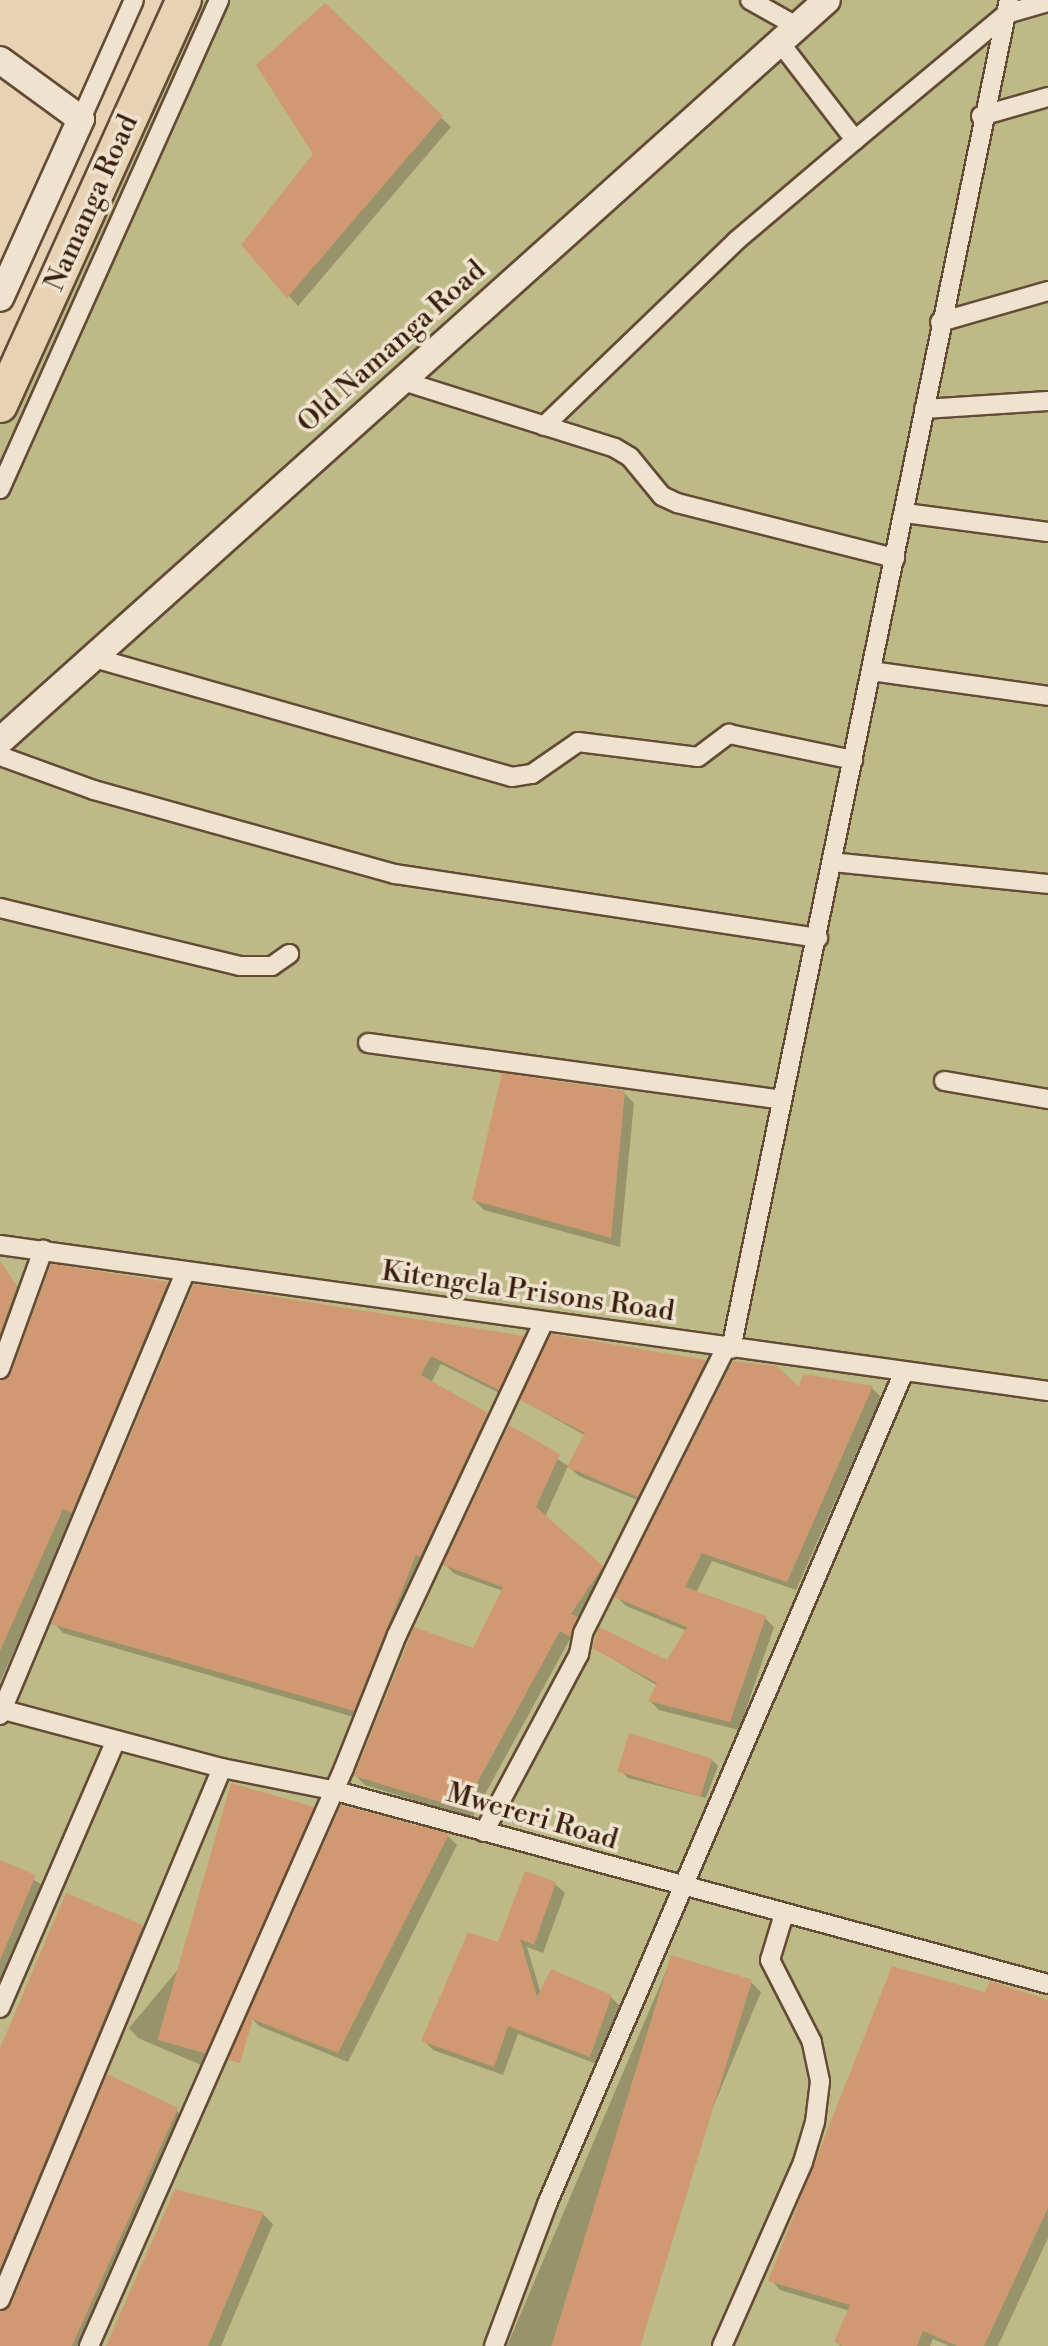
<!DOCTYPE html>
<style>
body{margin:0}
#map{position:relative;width:1048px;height:2346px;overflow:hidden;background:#e7d3b4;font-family:"Libre Bodoni",serif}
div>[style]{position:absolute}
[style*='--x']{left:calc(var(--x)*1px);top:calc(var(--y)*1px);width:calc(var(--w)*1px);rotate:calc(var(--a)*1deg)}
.green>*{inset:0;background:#bdba88}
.shadow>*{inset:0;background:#0003}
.building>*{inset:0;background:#d09971;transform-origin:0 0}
.roads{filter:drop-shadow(2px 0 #644b36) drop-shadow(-2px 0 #644b36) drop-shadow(0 2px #644b36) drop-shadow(0 -2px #644b36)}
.street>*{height:18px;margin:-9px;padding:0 9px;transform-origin:9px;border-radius:9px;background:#efe2ce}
.secondary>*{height:26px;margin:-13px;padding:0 13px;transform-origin:13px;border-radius:13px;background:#efe2ce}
.highway>*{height:34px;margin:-17px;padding:0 17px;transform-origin:17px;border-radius:17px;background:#e7d3b4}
span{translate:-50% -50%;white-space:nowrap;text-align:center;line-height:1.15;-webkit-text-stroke:7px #efe2ce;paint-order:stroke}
.street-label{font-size:28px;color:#381e0c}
</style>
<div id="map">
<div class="green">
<i style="clip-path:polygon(183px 0,1048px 0,1048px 2346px,0 2346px,0 406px)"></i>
</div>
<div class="shadow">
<i style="clip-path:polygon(325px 6px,451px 127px,298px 306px,243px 245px,315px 154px)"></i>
<i style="clip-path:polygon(624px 1093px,634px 1103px,620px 1247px,484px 1210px,474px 1200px)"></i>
<i style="clip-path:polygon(0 1265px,26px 1297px,0 1369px)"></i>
<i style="clip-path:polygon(52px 1266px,167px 1284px,177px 1294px,82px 1521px,73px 1517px,0 1682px,0 1382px,13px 1374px)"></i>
<i style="clip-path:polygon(195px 1286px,523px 1338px,532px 1348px,509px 1398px,441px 1364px,431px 1383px,496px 1424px,364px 1720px,63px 1633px,54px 1623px)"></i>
<i style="clip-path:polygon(552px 1336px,705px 1362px,714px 1371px,647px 1504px,579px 1476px,568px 1466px,545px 1517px,611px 1577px,580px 1644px,570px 1639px,472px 1818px,365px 1785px,356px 1776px,474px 1651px,503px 1591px,455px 1574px,445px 1565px,509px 1428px,570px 1467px,586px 1436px,522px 1400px)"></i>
<i style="clip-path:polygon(872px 1388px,881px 1397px,796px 1590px,712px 1561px,696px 1593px,765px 1618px,774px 1627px,739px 1730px,659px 1710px,650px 1701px,658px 1686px,594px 1648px,668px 1662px,687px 1631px,626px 1606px,617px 1597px,799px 1390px)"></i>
<i style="clip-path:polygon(711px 1759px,718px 1766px,706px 1798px,628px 1778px,621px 1771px)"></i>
<i style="clip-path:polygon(313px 1808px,322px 1818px,208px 2068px,138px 2038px,129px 2028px)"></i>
<i style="clip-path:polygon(448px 1836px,457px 1845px,348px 2062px,259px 2026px,250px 2016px)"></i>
<i style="clip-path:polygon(0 1862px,45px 1886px,0 1991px)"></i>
<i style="clip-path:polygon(555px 1884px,565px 1893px,543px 1953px,527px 1947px,541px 1994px,611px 1997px,620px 2006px,599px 2065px,518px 2034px,503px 2075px,433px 2050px,423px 2040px)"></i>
<i style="clip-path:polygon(67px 1896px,142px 1927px,152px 1937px,0 2301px,0 2053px)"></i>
<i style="clip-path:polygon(672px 1957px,751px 1982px,761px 1992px,614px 2346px,507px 2346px)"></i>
<i style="clip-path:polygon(986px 1995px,1048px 2001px,1048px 2238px,998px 2346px,949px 2346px,933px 2339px,930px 2346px,840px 2346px,837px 2342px,850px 2311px,780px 2290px,771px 2280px)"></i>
<i style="clip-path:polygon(176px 2110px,186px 2120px,86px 2346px,0 2346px,0 2313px,13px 2306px)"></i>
<i style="clip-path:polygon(176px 2191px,263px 2214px,273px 2224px,221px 2346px,108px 2346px)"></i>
</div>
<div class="building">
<i style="clip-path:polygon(325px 3px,443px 116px,287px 298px,241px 245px,313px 154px,256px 65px)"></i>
<i style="clip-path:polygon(502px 1073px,625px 1091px,611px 1238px,472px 1200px)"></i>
<i style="clip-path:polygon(0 1261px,17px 1286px,0 1334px)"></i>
<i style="clip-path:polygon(51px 1264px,168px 1282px,72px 1513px,63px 1509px,0 1651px,0 1381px,11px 1373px)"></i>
<i style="clip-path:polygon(194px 1284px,524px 1336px,499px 1390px,431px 1356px,421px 1375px,488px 1413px,420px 1557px,416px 1555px,354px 1711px,51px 1624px)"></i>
<i style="clip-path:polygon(551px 1334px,706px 1360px,638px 1497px,567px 1467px,585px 1433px,520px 1400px)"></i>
<i style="clip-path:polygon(733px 1361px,777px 1366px,798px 1386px,804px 1374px,873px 1386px,787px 1582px,702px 1553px,685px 1587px,766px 1616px,730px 1722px,648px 1701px,657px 1683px,592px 1648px,599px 1627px,667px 1660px,687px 1627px,614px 1597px)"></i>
<i style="clip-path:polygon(509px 1425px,560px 1454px,536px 1507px,603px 1566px,571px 1614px,578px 1617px,570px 1637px,560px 1631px,463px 1809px,354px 1776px,414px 1627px,473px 1648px,503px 1587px,443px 1565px)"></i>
<i style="left:629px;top:1733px;width:87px;height:40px;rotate:17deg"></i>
<i style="left:231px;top:1783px;width:86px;height:267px;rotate:16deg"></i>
<i style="clip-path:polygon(341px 1805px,449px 1834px,338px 2053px,247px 2017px)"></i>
<i style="clip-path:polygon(0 1860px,36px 1875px,0 1960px)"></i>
<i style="clip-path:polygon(525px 1871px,556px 1882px,534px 1945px,520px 1939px,537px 1997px,551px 1969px,612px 1995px,590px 2057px,508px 2026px,494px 2067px,421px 2041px,468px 1932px,498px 1942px)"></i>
<i style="clip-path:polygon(66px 1893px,143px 1925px,0 2269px,0 2048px)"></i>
<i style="left:671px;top:1955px;width:85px;height:424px;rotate:17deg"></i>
<i style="clip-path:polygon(892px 1966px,985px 1992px,990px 1981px,1048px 2000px,1048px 2208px,984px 2346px,958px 2346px,923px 2331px,917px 2346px,843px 2346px,834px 2342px,850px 2305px,768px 2281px)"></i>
<i style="clip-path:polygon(107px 2074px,178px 2108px,72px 2346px,0 2346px,0 2312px,11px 2305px)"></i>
<i style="clip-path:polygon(175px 2189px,264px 2212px,208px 2346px,106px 2346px)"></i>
</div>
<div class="roads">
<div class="street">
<i style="--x:750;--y:0;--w:55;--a:29.4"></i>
<i style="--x:981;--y:116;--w:70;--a:-15.8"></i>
<i style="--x:81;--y:119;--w:130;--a:-66"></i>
<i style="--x:855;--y:140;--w:197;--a:-39.8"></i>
<i style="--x:1006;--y:14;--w:44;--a:-15.9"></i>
<i style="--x:940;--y:322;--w:112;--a:-16"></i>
<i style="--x:403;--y:381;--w:222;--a:17.5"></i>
<i style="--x:615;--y:448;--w:17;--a:31"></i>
<i style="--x:630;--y:457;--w:50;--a:50.6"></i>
<i style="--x:662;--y:496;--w:17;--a:25"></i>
<i style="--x:677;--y:503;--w:225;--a:14.2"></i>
<i style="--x:924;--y:409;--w:124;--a:-3.7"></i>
<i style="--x:544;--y:426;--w:267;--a:-43.9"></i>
<i style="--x:736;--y:241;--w:156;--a:-40.3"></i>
<i style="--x:855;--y:140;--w:121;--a:-127.6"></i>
<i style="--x:0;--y:489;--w:536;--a:-65.87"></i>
<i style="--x:905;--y:513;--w:144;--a:7.6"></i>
<i style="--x:91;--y:657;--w:438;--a:15.9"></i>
<i style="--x:512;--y:777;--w:20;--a:-9"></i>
<i style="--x:532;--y:774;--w:56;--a:-34.8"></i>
<i style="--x:578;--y:742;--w:121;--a:7.1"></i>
<i style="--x:698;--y:757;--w:39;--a:-37"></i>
<i style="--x:729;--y:734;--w:127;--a:11.8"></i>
<i style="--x:871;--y:671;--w:179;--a:8"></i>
<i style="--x:0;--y:756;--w:100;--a:19.9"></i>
<i style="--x:94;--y:790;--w:313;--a:15.6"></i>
<i style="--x:395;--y:874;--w:428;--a:8.6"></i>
<i style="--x:832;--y:862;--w:217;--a:5.8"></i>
<i style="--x:0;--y:908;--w:247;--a:13.6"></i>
<i style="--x:240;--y:966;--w:32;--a:0"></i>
<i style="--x:272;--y:966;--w:21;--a:-35"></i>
<i style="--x:368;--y:1043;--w:415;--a:7.8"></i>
<i style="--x:944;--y:1081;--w:106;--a:9.8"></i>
<i style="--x:0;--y:1245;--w:1058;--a:7.93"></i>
<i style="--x:731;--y:1349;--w:1377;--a:-78.36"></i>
<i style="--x:0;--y:1369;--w:127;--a:-70.1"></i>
<i style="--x:0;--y:1709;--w:230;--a:14.9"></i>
<i style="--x:222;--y:1768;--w:112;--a:11.3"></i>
<i style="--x:332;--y:1790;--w:742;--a:15.16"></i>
<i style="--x:0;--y:1715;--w:481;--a:-67.3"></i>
<i style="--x:484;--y:1832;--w:202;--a:-61.9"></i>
<i style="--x:579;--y:1654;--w:21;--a:-79"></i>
<i style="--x:583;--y:1633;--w:318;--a:-63.4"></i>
<i style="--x:0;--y:2008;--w:292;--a:-66.6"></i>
<i style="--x:0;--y:2300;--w:576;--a:-67.35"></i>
<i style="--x:89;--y:2346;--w:632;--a:-66.19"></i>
<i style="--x:344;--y:1768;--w:143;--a:-68.3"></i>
<i style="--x:397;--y:1635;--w:344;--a:-64.9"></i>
<i style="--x:494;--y:2346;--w:152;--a:-69.5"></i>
<i style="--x:547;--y:2204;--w:905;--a:-66.78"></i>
<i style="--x:722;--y:2346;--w:201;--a:-66.2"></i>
<i style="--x:803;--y:2162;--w:42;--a:-73.3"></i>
<i style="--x:815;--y:2122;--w:41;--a:-83"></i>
<i style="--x:820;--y:2081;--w:40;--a:-102"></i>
<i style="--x:812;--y:2042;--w:92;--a:-117.1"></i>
<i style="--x:770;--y:1960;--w:48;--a:-73.1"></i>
</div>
<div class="secondary">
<i style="--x:0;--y:60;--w:100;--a:36.1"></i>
<i style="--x:81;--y:119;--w:196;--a:114.3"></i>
<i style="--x:0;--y:741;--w:1110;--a:-41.86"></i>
</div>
<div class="highway">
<i style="--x:0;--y:405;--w:445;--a:-65.6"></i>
</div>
</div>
<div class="street-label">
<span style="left:92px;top:203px;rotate:-66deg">Namanga Road</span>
<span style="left:392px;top:347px;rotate:-42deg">Old Namanga Road</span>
<span style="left:528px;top:1292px;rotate:8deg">Kitengela Prisons Road</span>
<span style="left:532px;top:1817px;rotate:16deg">Mwereri Road</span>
</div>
</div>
